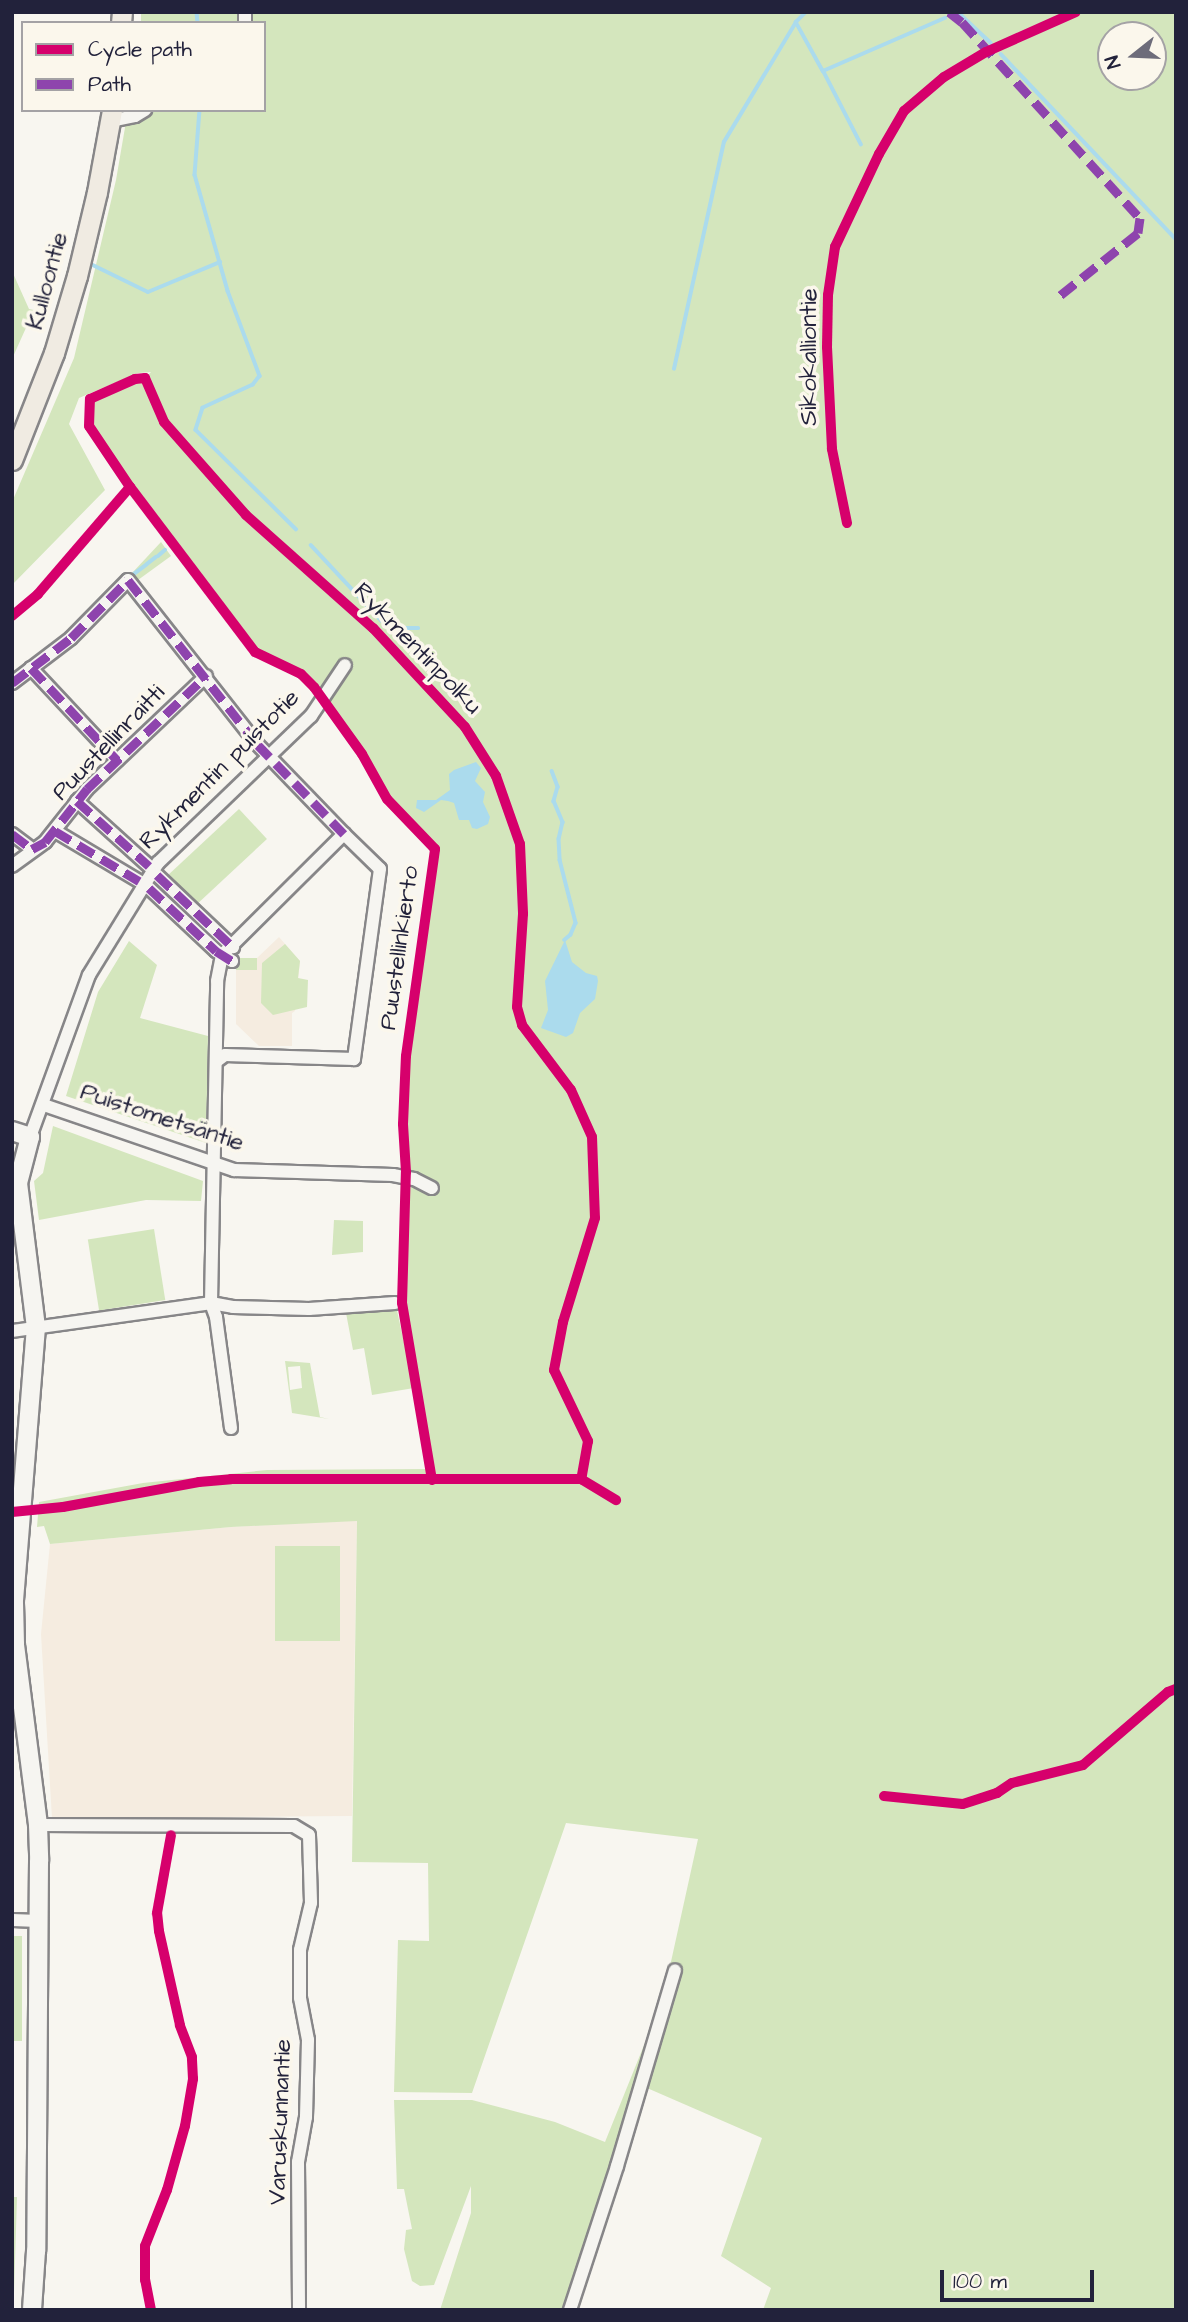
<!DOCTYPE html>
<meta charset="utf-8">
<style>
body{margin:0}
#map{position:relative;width:1188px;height:2322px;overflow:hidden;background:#f8f6f0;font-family:"Architects Daughter",sans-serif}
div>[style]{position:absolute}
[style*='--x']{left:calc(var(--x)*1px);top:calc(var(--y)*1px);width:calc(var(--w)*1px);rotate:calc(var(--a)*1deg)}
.built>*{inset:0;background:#f5ece0}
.green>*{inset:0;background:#d4e6bd;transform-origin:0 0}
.water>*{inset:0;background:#abdbed}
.stream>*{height:3.5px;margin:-1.75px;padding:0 1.75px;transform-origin:1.75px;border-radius:1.75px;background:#abdbed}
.roads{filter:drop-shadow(2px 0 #878688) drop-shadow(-2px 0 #878688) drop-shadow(0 2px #878688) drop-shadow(0 -2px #878688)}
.street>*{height:12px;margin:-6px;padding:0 6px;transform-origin:6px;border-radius:6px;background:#f6f5f1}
.secondary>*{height:18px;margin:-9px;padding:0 9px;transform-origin:9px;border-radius:9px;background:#f6f5f1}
.primary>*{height:19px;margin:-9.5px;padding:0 9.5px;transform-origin:9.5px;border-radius:9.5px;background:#f0ebe2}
.quiet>*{height:9px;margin-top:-4.5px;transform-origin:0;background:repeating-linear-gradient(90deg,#8e44ad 0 18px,transparent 0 27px)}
.cycleway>*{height:10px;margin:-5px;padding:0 5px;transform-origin:5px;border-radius:5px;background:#d6006c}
span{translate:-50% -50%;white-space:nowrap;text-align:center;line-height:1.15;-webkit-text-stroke:7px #fbf7ec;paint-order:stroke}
.street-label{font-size:24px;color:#22223b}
.frame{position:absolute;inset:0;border:14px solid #22223b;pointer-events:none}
.legend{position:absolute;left:21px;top:21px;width:245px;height:91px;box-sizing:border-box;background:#fbf7ec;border:2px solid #a4a2a5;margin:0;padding:9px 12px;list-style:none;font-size:21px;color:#22223b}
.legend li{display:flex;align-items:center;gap:14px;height:35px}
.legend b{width:35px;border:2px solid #a4a2a5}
.north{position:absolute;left:1097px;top:21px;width:70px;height:70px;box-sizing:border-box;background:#fbf7ec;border:2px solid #a4a2a5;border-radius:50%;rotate:252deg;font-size:19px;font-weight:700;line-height:28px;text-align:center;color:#22223b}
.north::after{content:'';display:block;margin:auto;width:24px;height:32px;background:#6d6c7a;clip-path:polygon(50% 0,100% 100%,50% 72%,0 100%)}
.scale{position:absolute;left:940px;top:2270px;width:154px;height:32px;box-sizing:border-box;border:4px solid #22223b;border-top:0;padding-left:9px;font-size:21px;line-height:24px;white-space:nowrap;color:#22223b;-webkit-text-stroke:5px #fbf7ec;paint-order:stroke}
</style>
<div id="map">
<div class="built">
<i style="clip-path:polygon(279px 937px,300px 961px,295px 1011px,292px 1013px,292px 1046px,259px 1046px,236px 1024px,236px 958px,257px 958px)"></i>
<i style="clip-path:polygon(357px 1520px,352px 1816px,52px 1818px,41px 1634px,50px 1544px,231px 1527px)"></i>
</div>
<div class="green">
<i style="clip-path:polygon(evenodd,141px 12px,1176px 12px,1176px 2310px,763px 2310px,771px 2288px,721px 2256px,762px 2138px,647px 2088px,569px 2305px,581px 2310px,440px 2310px,471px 2213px,471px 2186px,434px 2285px,420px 2286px,412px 2281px,404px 2249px,406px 2230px,412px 2229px,404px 2189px,397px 2189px,394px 2100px,472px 2100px,555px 2122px,605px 2142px,663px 1998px,698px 1839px,566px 1823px,472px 2093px,394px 2092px,398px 1940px,429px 1941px,428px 1863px,352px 1862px,357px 1521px,231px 1527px,50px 1544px,44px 1526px,37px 1527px,39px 1502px,143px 1483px,267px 1470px,430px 1469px,402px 1303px,406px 1172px,403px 1124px,406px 1056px,435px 849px,387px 799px,362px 754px,301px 674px,255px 652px,130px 487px,89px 426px,90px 399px,135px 379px,145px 378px,151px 372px,138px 373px,79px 398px,69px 424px,105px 490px,12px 585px,12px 502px,74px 358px,116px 180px,128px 110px,264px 110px,264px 23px,141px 23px,141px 12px,1111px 35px,1153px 35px,1153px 77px,1111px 77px,1111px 35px)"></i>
<i style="clip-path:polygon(12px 271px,29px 309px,34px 310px,12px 359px)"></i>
<i style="clip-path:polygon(161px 542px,171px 556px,138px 580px,132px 573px)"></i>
<i style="left:239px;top:809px;width:41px;height:98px;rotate:47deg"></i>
<i style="clip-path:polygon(129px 941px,157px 965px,140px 1018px,208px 1036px,206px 1143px,66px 1096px,98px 992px)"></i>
<i style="clip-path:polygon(285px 944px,300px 961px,298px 978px,308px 980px,307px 1007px,273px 1015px,261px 1003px,262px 963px)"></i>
<i style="left:236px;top:958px;width:21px;height:12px"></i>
<i style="clip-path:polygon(53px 1126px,203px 1181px,201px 1201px,146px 1200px,39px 1220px,34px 1181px,43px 1173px)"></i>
<i style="clip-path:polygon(334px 1220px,363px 1221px,363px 1252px,332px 1255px)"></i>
<i style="left:154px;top:1229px;width:72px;height:67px;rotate:81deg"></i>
<i style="clip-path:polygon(396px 1306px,414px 1388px,372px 1395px,364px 1348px,353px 1350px,346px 1313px)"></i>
<i style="clip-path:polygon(evenodd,285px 1361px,310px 1363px,320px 1417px,329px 1419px,292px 1413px,285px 1361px,300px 1366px,302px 1388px,290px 1390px,288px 1367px,300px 1366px)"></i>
<i style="left:275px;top:1546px;width:65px;height:95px"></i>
<i style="left:12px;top:1936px;width:10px;height:105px"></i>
<i style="clip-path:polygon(12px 2197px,17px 2197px,14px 2294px,12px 2294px)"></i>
</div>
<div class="water">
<i style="clip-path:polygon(476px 762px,481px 768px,475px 781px,485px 792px,483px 802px,490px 817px,488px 824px,477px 829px,472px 828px,469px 820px,459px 820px,454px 803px,448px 801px,441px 800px,424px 812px,416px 808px,417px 800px,436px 800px,450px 790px,449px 774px,454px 770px)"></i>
<i style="clip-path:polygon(565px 940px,572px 962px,586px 973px,597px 976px,598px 981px,595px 999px,580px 1013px,573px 1033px,566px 1037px,541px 1028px,548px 1010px,545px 981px)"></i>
</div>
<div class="stream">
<i style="--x:197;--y:12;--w:11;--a:85"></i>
<i style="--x:958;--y:12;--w:45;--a:43.2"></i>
<i style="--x:796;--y:22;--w:56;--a:61.1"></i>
<i style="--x:1001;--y:54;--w:255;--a:46.6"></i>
<i style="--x:200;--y:110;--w:65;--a:94.4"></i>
<i style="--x:195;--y:175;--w:121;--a:74.1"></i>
<i style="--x:228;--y:291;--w:91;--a:69.4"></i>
<i style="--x:260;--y:376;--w:11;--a:128"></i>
<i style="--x:253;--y:385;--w:55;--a:155.3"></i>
<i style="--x:203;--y:408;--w:23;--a:108"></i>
<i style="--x:196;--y:430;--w:141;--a:44.7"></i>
<i style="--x:861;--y:145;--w:83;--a:-117.2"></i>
<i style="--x:823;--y:71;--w:133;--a:-23.5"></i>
<i style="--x:93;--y:265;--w:61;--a:26.1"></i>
<i style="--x:148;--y:292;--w:78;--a:-22.6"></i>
<i style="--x:674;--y:369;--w:232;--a:-77.6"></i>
<i style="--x:724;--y:142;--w:140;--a:-59"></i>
<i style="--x:796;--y:22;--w:14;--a:-45"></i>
<i style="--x:311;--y:545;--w:103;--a:47"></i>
<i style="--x:381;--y:620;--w:25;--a:18"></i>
<i style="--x:405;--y:628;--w:13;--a:0"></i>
<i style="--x:158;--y:556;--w:9;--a:-41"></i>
<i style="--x:147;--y:564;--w:11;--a:-38"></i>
<i style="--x:134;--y:574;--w:15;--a:-37"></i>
<i style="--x:552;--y:771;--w:17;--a:69"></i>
<i style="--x:558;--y:787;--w:15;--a:106"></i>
<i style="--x:554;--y:801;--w:23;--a:67"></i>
<i style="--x:563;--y:822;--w:17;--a:103"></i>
<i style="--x:559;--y:839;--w:21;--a:87"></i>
<i style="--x:560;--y:860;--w:65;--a:75.7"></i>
<i style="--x:576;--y:923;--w:13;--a:113"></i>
<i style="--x:571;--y:935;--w:8;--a:140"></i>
</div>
<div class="roads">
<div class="street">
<i style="--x:245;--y:23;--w:11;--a:-90"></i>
<i style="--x:110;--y:121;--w:25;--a:-11"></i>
<i style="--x:135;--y:116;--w:12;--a:-31"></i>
<i style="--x:31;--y:668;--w:126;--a:46.9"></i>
<i style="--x:12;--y:683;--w:74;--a:-37.3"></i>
<i style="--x:71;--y:638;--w:81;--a:-45.5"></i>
<i style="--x:128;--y:580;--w:209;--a:51.8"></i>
<i style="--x:257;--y:744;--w:125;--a:46"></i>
<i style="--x:77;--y:801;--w:97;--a:42.1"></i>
<i style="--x:55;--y:831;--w:98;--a:30.8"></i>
<i style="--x:12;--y:834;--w:25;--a:37"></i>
<i style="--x:12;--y:866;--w:41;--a:-36"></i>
<i style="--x:45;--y:842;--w:68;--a:-51.6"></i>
<i style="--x:87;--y:789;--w:164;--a:-43.5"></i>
<i style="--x:157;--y:875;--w:105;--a:43.5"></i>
<i style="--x:149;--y:888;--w:92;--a:43.2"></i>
<i style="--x:216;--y:951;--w:19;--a:32"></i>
<i style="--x:44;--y:1105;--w:201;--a:18.9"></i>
<i style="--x:234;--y:1170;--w:159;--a:1.8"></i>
<i style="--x:393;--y:1175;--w:21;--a:11"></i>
<i style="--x:414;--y:1179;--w:20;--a:27"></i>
<i style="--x:30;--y:1137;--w:172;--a:-70"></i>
<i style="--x:89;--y:975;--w:132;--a:-58.4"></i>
<i style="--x:158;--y:863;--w:212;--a:-43.9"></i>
<i style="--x:311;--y:716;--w:61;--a:-56.3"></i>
<i style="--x:12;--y:1331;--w:201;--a:-8"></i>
<i style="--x:211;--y:1303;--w:322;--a:-88.9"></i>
<i style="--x:217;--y:981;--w:26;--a:-79"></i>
<i style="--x:222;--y:955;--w:172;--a:-44.8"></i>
<i style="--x:344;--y:834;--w:50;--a:44.2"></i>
<i style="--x:380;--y:869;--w:192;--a:97.8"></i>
<i style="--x:354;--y:1059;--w:129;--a:-178.2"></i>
<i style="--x:225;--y:1055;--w:9;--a:144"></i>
<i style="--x:231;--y:1428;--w:112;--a:-97.7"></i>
<i style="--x:216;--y:1317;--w:15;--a:-110"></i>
<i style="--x:211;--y:1303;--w:22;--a:10"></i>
<i style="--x:233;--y:1307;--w:76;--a:1.5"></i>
<i style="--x:309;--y:1309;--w:86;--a:-4"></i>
<i style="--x:38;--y:1825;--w:256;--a:0.2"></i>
<i style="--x:294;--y:1826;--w:17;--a:31"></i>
<i style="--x:309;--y:1835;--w:68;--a:88.3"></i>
<i style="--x:311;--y:1903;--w:48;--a:103.2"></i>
<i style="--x:300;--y:1950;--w:48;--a:90"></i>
<i style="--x:300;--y:1998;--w:43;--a:79.2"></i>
<i style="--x:308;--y:2040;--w:77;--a:91.5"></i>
<i style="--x:306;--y:2117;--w:46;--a:100.1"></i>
<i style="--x:298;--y:2162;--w:148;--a:89.6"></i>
<i style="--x:12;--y:1920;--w:27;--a:2"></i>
<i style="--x:570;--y:2310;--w:151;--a:-71.9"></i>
<i style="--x:617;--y:2166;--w:204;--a:-73.5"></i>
</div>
<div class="secondary">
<i style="--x:12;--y:1131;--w:19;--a:18"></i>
<i style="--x:30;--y:1137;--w:48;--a:104.6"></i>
<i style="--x:18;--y:1183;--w:145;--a:82.9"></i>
<i style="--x:36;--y:1327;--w:277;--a:94.6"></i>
<i style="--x:14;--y:1603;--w:42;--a:88.6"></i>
<i style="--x:15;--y:1645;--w:181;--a:82.7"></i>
<i style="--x:38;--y:1825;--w:36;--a:88"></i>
<i style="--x:39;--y:1861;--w:390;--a:90.4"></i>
<i style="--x:36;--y:2251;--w:59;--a:93.9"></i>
</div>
<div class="primary">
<i style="--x:121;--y:23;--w:11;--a:-85"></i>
<i style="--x:12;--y:460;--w:115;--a:-68.6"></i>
<i style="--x:54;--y:353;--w:80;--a:-73.4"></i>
<i style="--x:77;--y:276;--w:86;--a:-76.6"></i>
<i style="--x:97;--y:192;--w:83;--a:-79.6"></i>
</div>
</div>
<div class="quiet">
<i style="--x:949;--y:12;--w:16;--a:38"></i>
<i style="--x:962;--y:22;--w:265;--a:47.8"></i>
<i style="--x:1140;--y:218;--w:15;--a:98"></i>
<i style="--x:1138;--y:233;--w:104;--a:141.3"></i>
<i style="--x:31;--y:668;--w:126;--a:46.9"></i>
<i style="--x:12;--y:683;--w:74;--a:-37.3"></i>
<i style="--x:71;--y:638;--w:81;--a:-45.5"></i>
<i style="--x:128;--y:580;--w:209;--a:51.8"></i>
<i style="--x:257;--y:744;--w:125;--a:46"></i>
<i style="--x:77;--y:801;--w:97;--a:42.1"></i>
<i style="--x:55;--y:831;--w:98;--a:30.8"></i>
<i style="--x:12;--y:834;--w:25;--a:37"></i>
<i style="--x:32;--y:849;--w:15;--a:-28"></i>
<i style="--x:45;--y:842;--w:68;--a:-51.6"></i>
<i style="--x:87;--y:789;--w:164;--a:-43.5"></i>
<i style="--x:157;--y:875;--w:105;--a:43.5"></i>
<i style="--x:149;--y:888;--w:92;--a:43.2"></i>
<i style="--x:216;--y:951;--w:19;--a:32"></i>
</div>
<div class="cycleway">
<i style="--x:847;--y:523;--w:76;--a:-101.5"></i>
<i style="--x:832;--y:449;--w:102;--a:-92.8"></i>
<i style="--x:827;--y:347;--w:52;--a:-88.9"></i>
<i style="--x:828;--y:295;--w:49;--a:-81.7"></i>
<i style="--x:835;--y:247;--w:103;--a:-64.7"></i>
<i style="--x:879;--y:154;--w:50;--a:-59.8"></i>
<i style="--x:904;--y:111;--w:52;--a:-40.4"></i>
<i style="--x:944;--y:77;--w:49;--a:-30.8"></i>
<i style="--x:986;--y:52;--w:98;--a:-24"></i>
<i style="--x:12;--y:616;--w:34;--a:-40"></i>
<i style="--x:38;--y:594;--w:141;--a:-49.3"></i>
<i style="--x:432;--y:1480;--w:180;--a:-99.6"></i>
<i style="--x:402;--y:1303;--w:131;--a:-88.3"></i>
<i style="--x:406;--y:1172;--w:48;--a:-93.6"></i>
<i style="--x:403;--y:1124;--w:68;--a:-87.5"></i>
<i style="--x:406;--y:1056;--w:209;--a:-82"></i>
<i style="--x:435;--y:849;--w:69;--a:-133.8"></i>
<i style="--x:387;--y:799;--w:51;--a:-119.1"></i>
<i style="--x:362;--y:754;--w:82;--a:-125.6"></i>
<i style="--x:314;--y:687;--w:18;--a:-135"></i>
<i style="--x:301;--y:674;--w:51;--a:-154.4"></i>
<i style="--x:255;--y:652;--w:207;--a:-127.1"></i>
<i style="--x:130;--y:487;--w:73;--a:-123.9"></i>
<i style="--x:89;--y:426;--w:27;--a:-88"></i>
<i style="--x:90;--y:399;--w:49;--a:-24"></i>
<i style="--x:135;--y:379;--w:10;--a:-6"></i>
<i style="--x:145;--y:378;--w:48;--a:66.6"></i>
<i style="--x:164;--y:422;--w:124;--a:48.6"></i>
<i style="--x:246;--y:515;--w:170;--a:41.7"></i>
<i style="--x:373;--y:628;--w:135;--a:47.1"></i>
<i style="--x:465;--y:727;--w:58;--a:57.7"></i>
<i style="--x:496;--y:776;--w:72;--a:70.6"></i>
<i style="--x:520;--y:844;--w:70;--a:87.5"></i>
<i style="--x:523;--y:914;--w:93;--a:93.7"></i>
<i style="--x:517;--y:1007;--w:19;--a:74"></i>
<i style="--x:522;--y:1025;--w:81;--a:53"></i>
<i style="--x:571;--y:1090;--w:51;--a:65.9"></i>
<i style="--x:592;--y:1137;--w:81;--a:87.9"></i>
<i style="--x:595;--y:1218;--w:109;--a:107.1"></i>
<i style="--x:563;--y:1322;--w:49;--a:100.6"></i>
<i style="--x:554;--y:1370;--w:79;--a:64.4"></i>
<i style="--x:588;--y:1441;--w:39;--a:100"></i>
<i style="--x:12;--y:1512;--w:51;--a:-5.6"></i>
<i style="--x:63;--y:1507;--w:138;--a:-10.4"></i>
<i style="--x:199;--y:1482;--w:32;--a:-5"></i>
<i style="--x:231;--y:1479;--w:350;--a:0"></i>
<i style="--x:581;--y:1479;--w:41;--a:31"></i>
<i style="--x:884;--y:1796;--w:79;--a:5.8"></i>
<i style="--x:963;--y:1804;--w:36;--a:-18"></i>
<i style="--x:997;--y:1793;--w:18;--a:-34"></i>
<i style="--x:1012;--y:1783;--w:73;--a:-14.2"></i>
<i style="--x:1083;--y:1765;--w:112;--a:-40.7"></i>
<i style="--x:1168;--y:1692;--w:9;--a:-21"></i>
<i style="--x:151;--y:2310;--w:31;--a:-101"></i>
<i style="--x:145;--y:2280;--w:34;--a:-90"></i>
<i style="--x:145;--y:2246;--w:60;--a:-68.6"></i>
<i style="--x:167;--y:2190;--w:66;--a:-74.3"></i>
<i style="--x:185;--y:2126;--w:48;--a:-80.3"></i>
<i style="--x:193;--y:2079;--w:22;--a:-93"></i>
<i style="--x:192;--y:2057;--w:34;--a:-111"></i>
<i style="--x:180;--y:2025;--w:96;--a:-102.6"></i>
<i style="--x:159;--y:1931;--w:18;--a:-96"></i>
<i style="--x:157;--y:1913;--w:79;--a:-79.8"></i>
</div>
<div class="street-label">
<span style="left:48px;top:281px;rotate:-75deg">Kulloontie</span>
<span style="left:810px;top:357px;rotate:-90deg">Sikokalliontie</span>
<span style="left:417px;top:649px;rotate:46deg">Rykmentinpolku</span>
<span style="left:109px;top:743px;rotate:-46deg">Puustellinraitti</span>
<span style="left:220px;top:770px;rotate:-45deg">Rykmentin puistotie</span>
<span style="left:400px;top:948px;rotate:-82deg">Puustellinkierto</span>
<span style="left:162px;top:1118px;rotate:18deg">Puistometsäntie</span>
<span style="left:281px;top:2122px;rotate:-88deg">Varuskunnantie</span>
</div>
<div class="frame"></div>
<ul class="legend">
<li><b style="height:9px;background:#d6006c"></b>Cycle path</li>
<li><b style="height:9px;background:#8e44ad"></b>Path</li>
</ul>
<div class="north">N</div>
<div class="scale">100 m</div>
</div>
